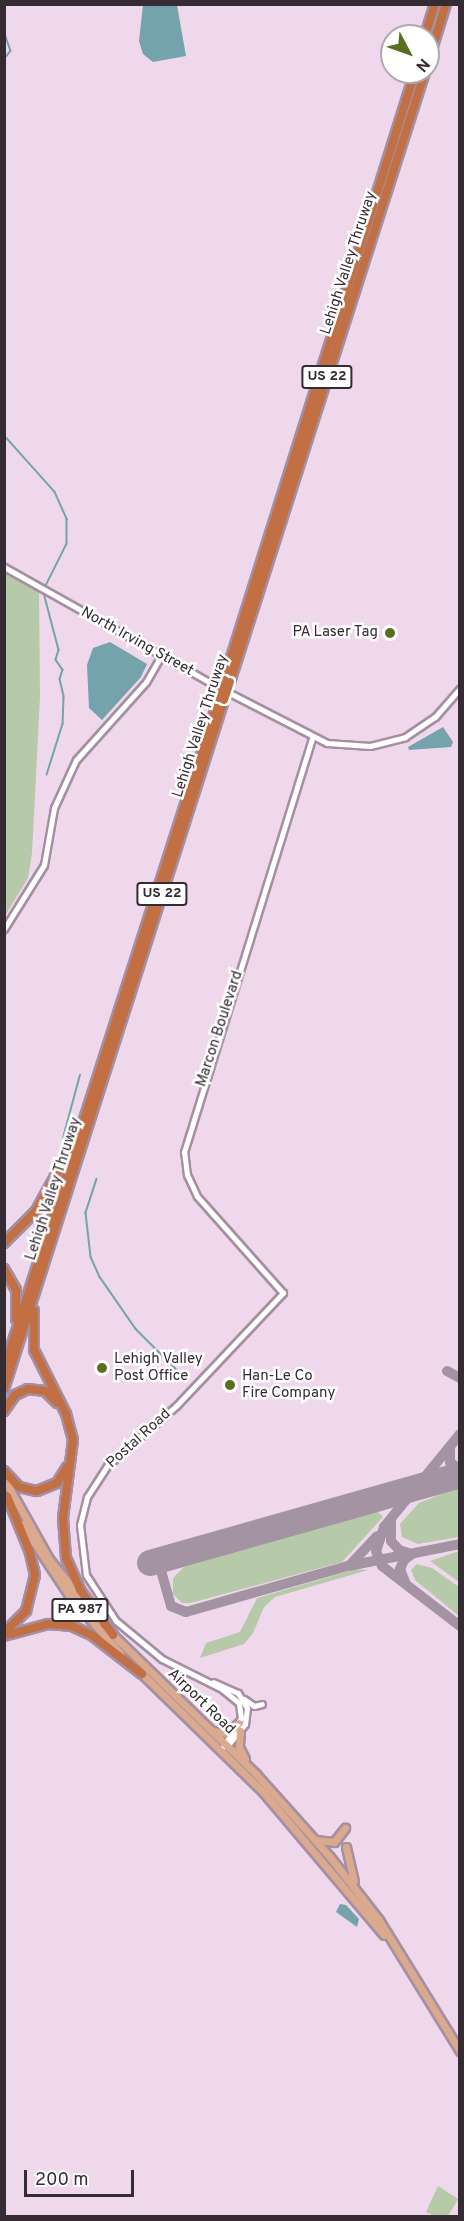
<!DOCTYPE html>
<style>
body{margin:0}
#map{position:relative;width:464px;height:2221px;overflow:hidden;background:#efd8ec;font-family:Overpass,sans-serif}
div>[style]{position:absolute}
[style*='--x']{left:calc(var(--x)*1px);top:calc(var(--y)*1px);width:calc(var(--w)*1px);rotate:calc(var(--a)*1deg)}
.green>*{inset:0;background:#b6c9a9}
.water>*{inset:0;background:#74a3ab}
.stream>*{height:1.5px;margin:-0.75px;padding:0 0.75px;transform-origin:0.75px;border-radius:0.75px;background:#74a3ab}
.taxiway>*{height:10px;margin:-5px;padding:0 5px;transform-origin:5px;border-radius:5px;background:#a493a2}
.runway>*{height:26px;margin:-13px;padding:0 13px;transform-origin:13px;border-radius:13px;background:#a493a2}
.roads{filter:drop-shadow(2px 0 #a58fa2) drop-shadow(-2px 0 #a58fa2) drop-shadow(0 2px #a58fa2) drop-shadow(0 -2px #a58fa2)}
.minor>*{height:5px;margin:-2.5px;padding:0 2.5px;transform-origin:2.5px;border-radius:2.5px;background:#fff}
.major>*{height:7px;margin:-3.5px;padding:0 3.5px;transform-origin:3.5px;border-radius:3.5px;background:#daa98e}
.highway>*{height:8px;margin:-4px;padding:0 4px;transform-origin:4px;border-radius:4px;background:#c16f43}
.bridges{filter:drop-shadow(2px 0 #fff) drop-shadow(-2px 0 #fff) drop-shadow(0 2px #fff) drop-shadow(0 -2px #fff)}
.highway-bridge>*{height:8px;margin:-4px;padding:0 4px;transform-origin:4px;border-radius:4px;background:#c16f43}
.dots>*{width:16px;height:16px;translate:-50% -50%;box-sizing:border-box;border:3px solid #fff;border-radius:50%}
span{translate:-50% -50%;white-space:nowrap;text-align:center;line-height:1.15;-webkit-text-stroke:5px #fff;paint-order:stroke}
.shield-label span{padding:2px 4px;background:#fff;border:2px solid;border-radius:4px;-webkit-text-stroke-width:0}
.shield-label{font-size:14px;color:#342b33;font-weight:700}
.street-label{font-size:15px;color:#342b33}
.poi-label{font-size:15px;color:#342b33}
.right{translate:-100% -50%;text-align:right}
.left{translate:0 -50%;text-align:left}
.frame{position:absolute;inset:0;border:6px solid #342b33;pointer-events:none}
.north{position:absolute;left:380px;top:24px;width:60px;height:60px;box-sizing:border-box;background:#fff;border:2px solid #aeaaad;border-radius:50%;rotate:131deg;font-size:16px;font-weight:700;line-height:24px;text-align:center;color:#342b33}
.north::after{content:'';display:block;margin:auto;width:21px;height:27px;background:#576f1f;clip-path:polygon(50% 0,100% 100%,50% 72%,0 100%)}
.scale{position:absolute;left:24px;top:2170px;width:110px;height:27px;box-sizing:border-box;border:3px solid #342b33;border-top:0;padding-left:8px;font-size:18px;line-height:21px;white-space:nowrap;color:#342b33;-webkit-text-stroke:4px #fff;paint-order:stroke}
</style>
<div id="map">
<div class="green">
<i style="clip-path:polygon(5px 569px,39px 590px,40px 697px,32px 853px,28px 878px,5px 916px)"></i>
<i style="clip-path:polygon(459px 1487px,459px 1537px,418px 1544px,402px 1537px,400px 1524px,419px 1503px)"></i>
<i style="clip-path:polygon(377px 1511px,383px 1517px,342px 1562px,191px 1603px,182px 1603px,173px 1594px,173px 1578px,184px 1567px)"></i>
<i style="clip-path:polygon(459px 1551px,460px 1551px,459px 1582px,430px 1561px)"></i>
<i style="clip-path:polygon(417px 1564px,432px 1568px,459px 1587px,459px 1616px,415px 1580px,411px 1570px)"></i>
<i style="clip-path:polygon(356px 1569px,368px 1570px,275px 1597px,264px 1607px,253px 1633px,244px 1644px,200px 1658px,206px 1643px,240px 1632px,257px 1598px)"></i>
<i style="clip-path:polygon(438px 2186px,458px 2199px,448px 2216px,434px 2216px,426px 2212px)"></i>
</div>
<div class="water">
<i style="clip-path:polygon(143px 5px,177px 5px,186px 56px,153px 62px,143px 54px,139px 41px)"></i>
<i style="clip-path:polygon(110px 642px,147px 664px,141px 677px,102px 720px,89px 708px,87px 665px,93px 648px)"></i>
<i style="clip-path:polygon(443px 727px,453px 742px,451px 747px,409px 750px,408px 747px)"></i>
<i style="clip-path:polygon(340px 1904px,346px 1905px,359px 1919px,357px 1927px,336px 1912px)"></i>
</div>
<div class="stream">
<i style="--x:4;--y:31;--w:21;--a:71"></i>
<i style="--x:11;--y:51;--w:11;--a:128"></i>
<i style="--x:4;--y:435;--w:76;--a:48.2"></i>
<i style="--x:55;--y:492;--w:30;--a:66"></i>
<i style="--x:67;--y:519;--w:25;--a:90"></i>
<i style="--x:67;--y:544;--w:49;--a:116.6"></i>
<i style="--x:44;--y:593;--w:59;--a:75.3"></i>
<i style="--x:59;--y:650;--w:10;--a:107"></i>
<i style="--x:56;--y:660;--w:12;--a:55"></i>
<i style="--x:63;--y:670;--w:9;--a:108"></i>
<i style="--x:60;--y:679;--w:18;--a:77"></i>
<i style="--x:64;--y:697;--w:27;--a:92"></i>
<i style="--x:63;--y:724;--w:53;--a:107.4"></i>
<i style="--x:63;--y:1138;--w:65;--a:-74.9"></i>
<i style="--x:97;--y:1179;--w:36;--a:108"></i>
<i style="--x:86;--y:1213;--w:44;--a:83.5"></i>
<i style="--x:91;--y:1257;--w:22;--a:66"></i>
<i style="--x:100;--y:1277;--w:63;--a:55.3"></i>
<i style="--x:136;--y:1329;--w:72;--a:45"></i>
</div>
<div class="taxiway">
<i style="--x:447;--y:1371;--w:15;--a:28"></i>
<i style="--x:460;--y:1434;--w:120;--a:129.3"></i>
<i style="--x:384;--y:1527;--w:25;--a:108"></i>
<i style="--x:376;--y:1551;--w:16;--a:68"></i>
<i style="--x:382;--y:1566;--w:98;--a:37.6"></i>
<i style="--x:450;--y:1447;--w:15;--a:90"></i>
<i style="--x:450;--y:1462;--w:13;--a:39"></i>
<i style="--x:391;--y:1521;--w:20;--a:90"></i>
<i style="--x:391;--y:1541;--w:12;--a:48"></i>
<i style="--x:399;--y:1550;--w:10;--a:17"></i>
<i style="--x:158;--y:1560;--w:48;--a:74.2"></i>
<i style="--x:171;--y:1606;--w:16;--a:22"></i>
<i style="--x:186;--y:1612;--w:168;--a:-15.9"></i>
<i style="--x:348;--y:1566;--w:114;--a:-11.1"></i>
<i style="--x:351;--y:1564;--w:38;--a:-47"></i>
<i style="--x:405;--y:1582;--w:14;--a:-111"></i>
<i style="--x:400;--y:1569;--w:10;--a:-66"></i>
<i style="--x:404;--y:1560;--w:10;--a:-37"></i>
</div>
<div class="runway">
<i style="--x:150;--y:1563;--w:322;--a:-15.8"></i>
</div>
<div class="roads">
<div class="minor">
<i style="--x:4;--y:567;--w:241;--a:29.3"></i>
<i style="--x:214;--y:685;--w:127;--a:27.2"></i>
<i style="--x:327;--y:743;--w:43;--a:4"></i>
<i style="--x:370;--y:746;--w:36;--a:-14"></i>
<i style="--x:405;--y:737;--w:36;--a:-34"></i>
<i style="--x:435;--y:717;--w:38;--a:-49"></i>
<i style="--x:4;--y:929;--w:75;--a:-58"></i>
<i style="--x:44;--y:865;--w:58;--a:-80"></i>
<i style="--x:54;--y:808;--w:53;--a:-65.4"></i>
<i style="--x:76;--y:760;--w:105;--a:-48.1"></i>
<i style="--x:146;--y:682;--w:30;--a:-60"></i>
<i style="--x:213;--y:1682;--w:27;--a:24"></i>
<i style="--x:238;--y:1693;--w:17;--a:59"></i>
<i style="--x:247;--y:1708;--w:16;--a:97"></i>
<i style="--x:245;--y:1724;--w:28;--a:129"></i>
<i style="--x:244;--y:1699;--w:12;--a:35"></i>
<i style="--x:254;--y:1706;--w:8;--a:-14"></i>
<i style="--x:221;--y:1750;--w:38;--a:-58"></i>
<i style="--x:241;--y:1718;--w:15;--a:-98"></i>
<i style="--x:239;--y:1703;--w:22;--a:-141"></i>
<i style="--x:222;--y:1689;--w:67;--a:-153.4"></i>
<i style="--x:162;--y:1659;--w:60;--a:-140.4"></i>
<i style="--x:116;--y:1621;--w:55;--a:-123.1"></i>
<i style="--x:86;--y:1575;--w:50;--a:-96.8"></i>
<i style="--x:80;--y:1525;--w:29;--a:-76"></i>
<i style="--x:87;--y:1497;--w:37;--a:-57"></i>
<i style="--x:107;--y:1466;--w:91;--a:-41"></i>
<i style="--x:176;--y:1406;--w:156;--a:-46.6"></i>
<i style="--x:283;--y:1293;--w:130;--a:-131.6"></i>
<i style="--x:197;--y:1196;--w:23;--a:-115"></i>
<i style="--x:187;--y:1175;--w:23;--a:-97"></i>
<i style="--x:184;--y:1152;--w:433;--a:-72.8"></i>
</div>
<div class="major">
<i style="--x:4;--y:1479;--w:92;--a:60.6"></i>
<i style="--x:49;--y:1559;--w:80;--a:51.1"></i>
<i style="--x:22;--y:1524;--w:89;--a:56.5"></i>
<i style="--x:71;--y:1598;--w:74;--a:48.3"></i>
<i style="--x:111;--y:1633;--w:202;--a:44.2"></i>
<i style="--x:256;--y:1774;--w:111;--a:48.3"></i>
<i style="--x:330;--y:1857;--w:80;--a:52.1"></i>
<i style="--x:379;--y:1920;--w:154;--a:58.3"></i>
<i style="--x:139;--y:1671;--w:173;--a:44.3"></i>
<i style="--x:263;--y:1792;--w:187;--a:49.8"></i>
<i style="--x:212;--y:1731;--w:14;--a:8"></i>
<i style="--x:226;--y:1733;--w:16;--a:-38"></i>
<i style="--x:240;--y:1731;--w:16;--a:94"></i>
<i style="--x:239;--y:1747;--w:13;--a:63"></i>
<i style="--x:316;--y:1840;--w:18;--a:6"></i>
<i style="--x:334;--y:1842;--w:18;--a:-52"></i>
<i style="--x:346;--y:1847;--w:35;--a:77"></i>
</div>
<div class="highway">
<i style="--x:425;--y:36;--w:34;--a:-73"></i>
<i style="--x:428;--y:62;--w:61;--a:-72.8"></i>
<i style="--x:224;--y:680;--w:637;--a:-72.56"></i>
<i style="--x:230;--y:682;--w:640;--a:-72.27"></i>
<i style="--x:4;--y:1243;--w:45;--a:-45"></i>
<i style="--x:36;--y:1211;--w:71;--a:-61.3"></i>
<i style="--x:4;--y:1269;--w:24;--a:60"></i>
<i style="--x:16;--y:1290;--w:29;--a:90"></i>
<i style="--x:34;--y:1311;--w:39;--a:90"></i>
<i style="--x:34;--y:1350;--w:72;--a:63.4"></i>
<i style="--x:66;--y:1414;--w:27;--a:75"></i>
<i style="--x:73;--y:1440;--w:79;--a:97.3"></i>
<i style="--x:63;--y:1518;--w:40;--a:85.7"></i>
<i style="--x:66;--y:1558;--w:35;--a:66"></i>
<i style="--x:80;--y:1590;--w:56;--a:53.7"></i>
<i style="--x:4;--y:1369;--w:705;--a:-72.23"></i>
<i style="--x:4;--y:1389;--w:723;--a:-72.29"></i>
<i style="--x:4;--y:1411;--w:19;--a:-55"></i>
<i style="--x:15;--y:1395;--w:14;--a:-25"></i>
<i style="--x:28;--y:1389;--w:17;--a:7"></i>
<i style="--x:45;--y:1391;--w:17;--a:45"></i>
<i style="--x:4;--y:1471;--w:22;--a:47"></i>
<i style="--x:19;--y:1487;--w:18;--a:13"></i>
<i style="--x:37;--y:1491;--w:22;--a:-22"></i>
<i style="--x:57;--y:1483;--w:19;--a:-58"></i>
<i style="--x:5;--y:1632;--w:30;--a:-45"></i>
<i style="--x:26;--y:1611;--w:37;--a:-76"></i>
<i style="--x:35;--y:1575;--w:26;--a:-103"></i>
<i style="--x:29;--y:1550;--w:58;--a:-112.2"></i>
<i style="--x:4;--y:1636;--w:46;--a:-15.3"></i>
<i style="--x:48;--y:1624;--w:24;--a:5"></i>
<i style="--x:72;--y:1626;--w:23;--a:25"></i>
<i style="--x:93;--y:1636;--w:62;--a:37.8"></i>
</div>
</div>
<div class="bridges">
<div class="highway-bridge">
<i style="--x:219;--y:698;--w:19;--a:-74"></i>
<i style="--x:224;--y:700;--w:19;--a:-72"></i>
</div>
</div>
<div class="dots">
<i style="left:390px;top:633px;background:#576f1f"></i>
<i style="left:102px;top:1368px;background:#576f1f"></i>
<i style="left:230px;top:1385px;background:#576f1f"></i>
</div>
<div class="shield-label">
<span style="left:327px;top:377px">US 22</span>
<span style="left:162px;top:894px">US 22</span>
<span style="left:80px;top:1610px">PA 987</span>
</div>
<div class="street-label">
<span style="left:349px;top:263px;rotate:-72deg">Lehigh Valley Thruway</span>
<span style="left:137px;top:642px;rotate:29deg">North Irving Street</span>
<span style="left:201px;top:726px;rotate:-72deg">Lehigh Valley Thruway</span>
<span style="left:220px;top:1029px;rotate:-72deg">Marcon Boulevard</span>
<span style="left:54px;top:1189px;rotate:-72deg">Lehigh Valley Thruway</span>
<span style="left:139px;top:1439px;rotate:-42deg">Postal Road</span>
<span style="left:201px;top:1702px;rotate:44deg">Airport Road</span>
</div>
<div class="poi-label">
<span class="right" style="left:378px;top:633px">PA Laser Tag</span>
<span class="left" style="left:114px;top:1368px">Lehigh Valley<br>Post Office</span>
<span class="left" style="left:242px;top:1385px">Han-Le Co<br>Fire Company</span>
</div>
<div class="frame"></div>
<div class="north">N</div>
<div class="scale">200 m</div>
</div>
